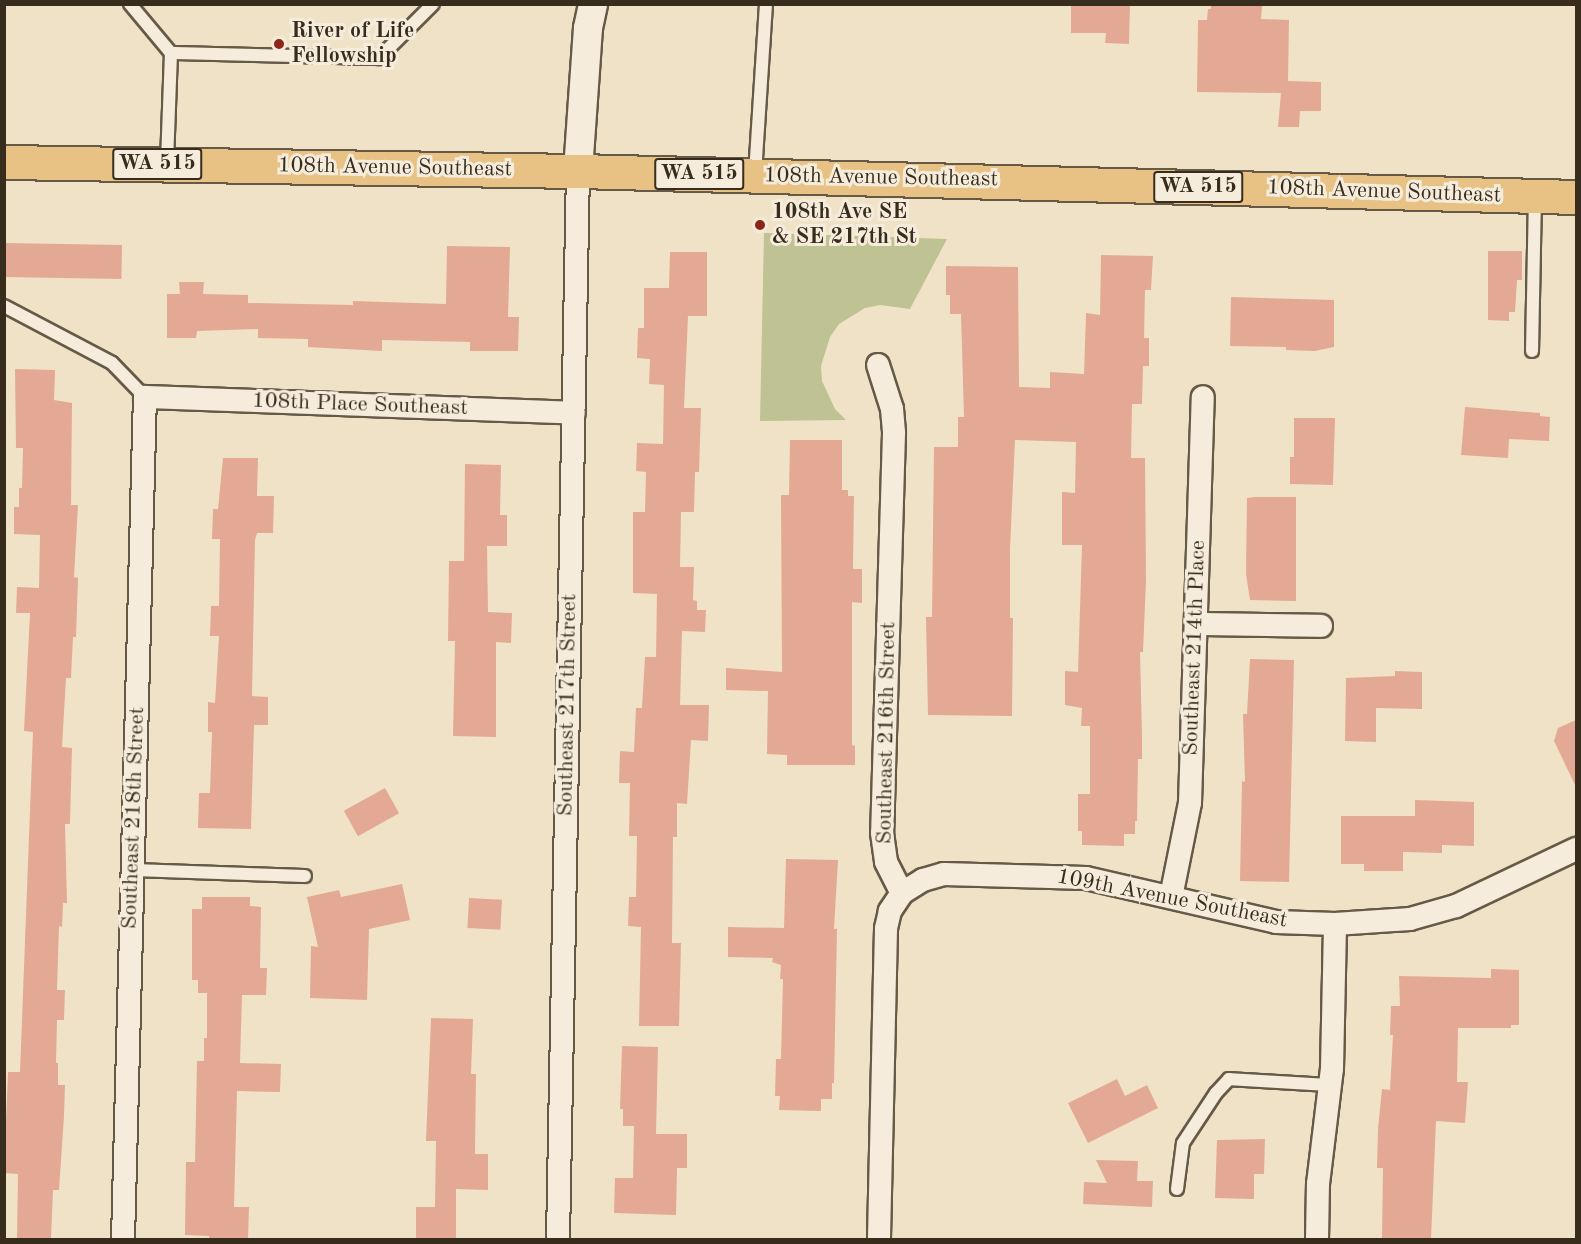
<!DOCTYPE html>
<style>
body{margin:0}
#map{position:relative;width:1581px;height:1244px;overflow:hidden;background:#f0e2c7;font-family:"Old Standard TT",serif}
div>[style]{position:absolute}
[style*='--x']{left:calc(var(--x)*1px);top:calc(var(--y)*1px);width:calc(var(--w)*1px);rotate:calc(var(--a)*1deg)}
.green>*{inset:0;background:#bfc292}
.building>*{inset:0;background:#e3a995;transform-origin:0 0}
.roads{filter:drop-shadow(2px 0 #665a47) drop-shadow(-2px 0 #665a47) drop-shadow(0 2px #665a47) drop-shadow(0 -2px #665a47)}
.service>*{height:12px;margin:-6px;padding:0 6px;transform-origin:6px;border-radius:6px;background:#f5ecdb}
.minor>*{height:22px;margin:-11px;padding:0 11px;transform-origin:11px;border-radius:11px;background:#f5ecdb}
.tertiary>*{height:28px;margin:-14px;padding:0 14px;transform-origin:14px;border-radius:14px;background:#f5ecdb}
.primary>*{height:33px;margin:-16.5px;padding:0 16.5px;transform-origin:16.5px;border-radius:16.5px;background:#e8c184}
.dots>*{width:16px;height:16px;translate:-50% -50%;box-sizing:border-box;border:3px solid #f5ecdb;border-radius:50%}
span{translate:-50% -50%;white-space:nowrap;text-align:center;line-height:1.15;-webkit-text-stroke:6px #f5ecdb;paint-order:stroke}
.shield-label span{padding:2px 4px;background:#f5ecdb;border:2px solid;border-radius:4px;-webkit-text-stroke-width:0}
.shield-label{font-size:21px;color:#382c1c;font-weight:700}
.poi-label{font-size:22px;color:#382c1c;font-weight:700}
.left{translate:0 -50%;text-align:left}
.street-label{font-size:22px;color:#382c1c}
.frame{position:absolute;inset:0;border:6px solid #382c1c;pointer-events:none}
</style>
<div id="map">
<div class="green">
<i style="clip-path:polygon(764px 233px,947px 239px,910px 309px,880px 305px,865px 308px,839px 324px,830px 337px,821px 366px,822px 381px,835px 409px,846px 420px,760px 421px)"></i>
</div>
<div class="building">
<i style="clip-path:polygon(1071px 4px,1130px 4px,1129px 44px,1105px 43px,1106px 33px,1071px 33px)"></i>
<i style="clip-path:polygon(1211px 4px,1262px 6px,1261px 19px,1289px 20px,1288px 81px,1321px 82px,1321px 111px,1300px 111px,1299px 127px,1278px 127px,1281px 93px,1197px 92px,1198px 20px,1207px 20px,1208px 9px,1211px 9px)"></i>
<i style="left:4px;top:243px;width:118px;height:34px;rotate:1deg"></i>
<i style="clip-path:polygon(447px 246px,510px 247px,508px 317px,519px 317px,518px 351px,470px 351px,470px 342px,382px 340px,382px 351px,308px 347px,308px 339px,258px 338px,258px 329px,197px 331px,196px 338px,167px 338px,167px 294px,180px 294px,179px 282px,204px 282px,203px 294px,248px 295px,248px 303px,353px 305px,353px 301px,446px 304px)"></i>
<i style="clip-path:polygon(1488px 251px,1522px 251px,1522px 280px,1517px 280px,1515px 312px,1509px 312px,1509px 321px,1488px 320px)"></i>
<i style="clip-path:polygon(670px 252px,707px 252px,707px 316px,688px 316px,684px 408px,701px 408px,699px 472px,695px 472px,694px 512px,681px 512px,680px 567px,694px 567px,693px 600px,697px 601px,697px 610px,706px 610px,705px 632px,682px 631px,680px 705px,709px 705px,708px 741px,691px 740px,687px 804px,677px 803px,677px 837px,673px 837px,672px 943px,681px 943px,679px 1026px,639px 1026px,641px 927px,628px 926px,629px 897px,636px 897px,637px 836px,629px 836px,630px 783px,619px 783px,620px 751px,634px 752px,636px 708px,642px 708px,645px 657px,656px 657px,657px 594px,633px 593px,633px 512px,645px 512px,646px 472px,636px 471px,637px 443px,663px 444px,664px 385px,649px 384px,650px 359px,637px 358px,638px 328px,644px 328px,644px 288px,669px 288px)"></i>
<i style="clip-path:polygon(1101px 255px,1153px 256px,1151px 290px,1145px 290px,1144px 338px,1149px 338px,1149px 366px,1143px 366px,1142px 404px,1132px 404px,1131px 458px,1145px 458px,1146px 580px,1143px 652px,1140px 652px,1142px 737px,1142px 759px,1138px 759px,1137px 821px,1135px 821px,1135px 834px,1124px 834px,1124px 846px,1082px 845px,1082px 831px,1078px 831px,1078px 794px,1090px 794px,1090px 726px,1081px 726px,1082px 708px,1065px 705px,1065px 671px,1078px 672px,1082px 545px,1062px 545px,1062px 492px,1075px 493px,1076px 442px,1015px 440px,1010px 549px,1010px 618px,1013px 618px,1012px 716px,928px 715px,926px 617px,932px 617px,934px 447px,958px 447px,958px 417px,964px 417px,961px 314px,950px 314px,950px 295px,946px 295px,946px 266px,1018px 267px,1019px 387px,1050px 388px,1050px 372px,1084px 374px,1086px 313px,1100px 315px)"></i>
<i style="clip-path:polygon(1231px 297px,1334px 300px,1334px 347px,1315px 351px,1286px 350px,1286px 347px,1230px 346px)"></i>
<i style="clip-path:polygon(15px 369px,55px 370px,54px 400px,72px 403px,71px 505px,78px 505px,74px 577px,78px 578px,76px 637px,73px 637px,71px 678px,66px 678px,62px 747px,72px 748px,70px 824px,65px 824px,67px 903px,63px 903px,62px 927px,59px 926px,57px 990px,65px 990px,64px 1020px,57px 1020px,56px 1063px,58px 1063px,58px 1085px,65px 1085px,64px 1116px,59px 1190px,53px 1190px,51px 1239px,17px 1239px,18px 1174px,4px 1173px,8px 1072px,20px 1072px,33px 732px,24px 731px,30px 613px,16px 613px,17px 587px,39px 588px,40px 535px,14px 534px,14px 507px,19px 507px,19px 488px,22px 488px,23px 448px,16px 448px)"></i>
<i style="clip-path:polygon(1465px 407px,1540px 413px,1540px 416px,1550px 417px,1549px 441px,1509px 439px,1508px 458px,1461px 455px)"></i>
<i style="clip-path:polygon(1294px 418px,1335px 418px,1333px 485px,1290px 484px,1290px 457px,1294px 457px)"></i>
<i style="clip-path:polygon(790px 440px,842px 440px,842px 490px,848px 490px,848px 496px,854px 496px,853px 569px,862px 569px,862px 603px,852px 602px,852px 745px,855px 746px,855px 765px,787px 765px,787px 755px,767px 754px,768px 691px,726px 690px,726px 668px,782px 672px,781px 495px,789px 495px)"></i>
<i style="clip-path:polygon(223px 458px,258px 458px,257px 496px,274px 496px,273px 533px,257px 533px,255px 540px,252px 696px,268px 697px,268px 725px,254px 725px,251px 829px,198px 828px,199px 793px,210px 793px,212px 732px,208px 732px,208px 702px,215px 703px,219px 636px,210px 636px,211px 606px,219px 606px,220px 539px,212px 539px,213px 509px,218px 509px)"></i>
<i style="clip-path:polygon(465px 464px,501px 465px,500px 515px,507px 515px,507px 546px,487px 546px,488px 612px,512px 613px,511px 643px,496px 642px,496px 737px,453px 736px,455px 641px,448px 641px,449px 561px,464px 561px)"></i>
<i style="clip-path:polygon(1255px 497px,1296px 497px,1296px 601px,1250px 600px,1246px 574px,1247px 498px)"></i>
<i style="clip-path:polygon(1250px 659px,1294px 660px,1289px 882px,1240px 881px,1242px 781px,1245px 782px,1243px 714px,1247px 714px)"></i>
<i style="clip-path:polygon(1395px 671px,1422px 672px,1422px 709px,1376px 708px,1376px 742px,1345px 741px,1346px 678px,1395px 676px)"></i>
<i style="clip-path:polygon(1576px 720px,1576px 787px,1554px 741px,1558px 728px)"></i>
<i style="left:385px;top:788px;width:29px;height:47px;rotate:61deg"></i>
<i style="clip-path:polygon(1415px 800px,1474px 802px,1474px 846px,1442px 845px,1442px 853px,1403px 852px,1403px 871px,1364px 871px,1364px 864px,1341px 864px,1341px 816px,1415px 816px)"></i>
<i style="clip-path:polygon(786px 859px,838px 860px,834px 929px,837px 929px,834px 1083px,832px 1083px,832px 1099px,821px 1099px,821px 1111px,779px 1110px,780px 1096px,775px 1096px,776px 1059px,781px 1059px,783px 979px,780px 979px,781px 965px,772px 962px,773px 958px,728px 957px,728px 927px,784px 928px)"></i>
<i style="clip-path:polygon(402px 884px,410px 920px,369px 929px,367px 1000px,310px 998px,311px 946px,318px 947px,307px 897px,339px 890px,341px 897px)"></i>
<i style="clip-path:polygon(202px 897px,250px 897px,250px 906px,261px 907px,260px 968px,267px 968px,266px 995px,242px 995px,240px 1063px,281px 1064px,280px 1092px,237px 1091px,234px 1207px,249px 1207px,248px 1239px,209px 1239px,209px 1236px,185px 1235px,186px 1162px,195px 1162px,197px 1061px,204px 1061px,204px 1038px,207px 1038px,207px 993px,198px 993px,198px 980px,192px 980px,192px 909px,202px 909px)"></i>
<i style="left:469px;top:898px;width:33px;height:30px;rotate:3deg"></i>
<i style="clip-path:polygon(1491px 969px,1519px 970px,1519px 1025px,1511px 1025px,1511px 1028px,1458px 1028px,1457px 1082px,1468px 1082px,1465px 1123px,1436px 1121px,1431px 1239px,1382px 1239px,1383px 1168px,1377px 1168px,1378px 1129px,1382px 1089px,1390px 1090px,1393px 1035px,1390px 1035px,1391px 1006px,1400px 1006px,1399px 976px,1491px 978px)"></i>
<i style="clip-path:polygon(431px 1018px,473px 1019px,471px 1074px,476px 1074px,475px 1154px,488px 1154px,488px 1190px,456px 1189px,456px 1239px,416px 1239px,416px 1207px,435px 1207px,436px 1141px,426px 1141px)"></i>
<i style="clip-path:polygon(622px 1046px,658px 1047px,656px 1134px,687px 1134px,687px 1168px,677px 1168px,676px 1215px,614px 1213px,615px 1178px,633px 1178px,634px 1126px,623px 1126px,623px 1109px,620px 1109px)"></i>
<i style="clip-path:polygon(1117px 1079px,1125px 1096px,1147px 1085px,1158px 1108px,1088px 1143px,1068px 1103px)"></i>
<i style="clip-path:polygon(1265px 1139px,1264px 1174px,1254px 1174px,1254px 1199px,1215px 1198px,1217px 1140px)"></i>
<i style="clip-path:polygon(1096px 1160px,1138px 1161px,1137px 1181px,1153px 1181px,1152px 1207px,1083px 1204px,1084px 1182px,1107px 1183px)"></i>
</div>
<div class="roads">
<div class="service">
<i style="--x:130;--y:4;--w:64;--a:50.1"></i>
<i style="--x:171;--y:53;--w:109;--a:92.1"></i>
<i style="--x:171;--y:53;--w:208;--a:1.4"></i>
<i style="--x:379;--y:58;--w:76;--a:-45"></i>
<i style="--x:755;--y:174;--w:170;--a:-86.3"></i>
<i style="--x:4;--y:306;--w:122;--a:27.8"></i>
<i style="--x:112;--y:363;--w:47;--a:45.9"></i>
<i style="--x:1532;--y:351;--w:154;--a:-88.9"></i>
<i style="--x:133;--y:870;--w:172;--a:2"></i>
<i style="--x:1177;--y:1189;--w:46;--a:-82.6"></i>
<i style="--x:1183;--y:1143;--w:60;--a:-56.6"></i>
<i style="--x:1216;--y:1093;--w:19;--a:-47"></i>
<i style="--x:1229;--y:1079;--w:102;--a:3.4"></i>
</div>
<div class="minor">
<i style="--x:878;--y:365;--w:46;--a:72.3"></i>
<i style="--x:892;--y:409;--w:24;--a:85"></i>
<i style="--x:894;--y:433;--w:400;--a:91.7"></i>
<i style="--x:882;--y:833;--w:29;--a:82"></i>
<i style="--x:886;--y:862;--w:35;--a:63"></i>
<i style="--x:902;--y:893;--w:22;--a:124"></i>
<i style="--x:890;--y:911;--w:18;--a:103"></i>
<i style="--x:886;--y:929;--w:311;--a:91.3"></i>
<i style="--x:1197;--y:624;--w:124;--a:0.9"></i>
<i style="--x:902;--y:893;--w:25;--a:-32"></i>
<i style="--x:923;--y:880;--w:22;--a:-16"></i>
<i style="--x:944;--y:874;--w:142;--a:1.6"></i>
<i style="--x:1086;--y:878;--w:195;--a:13"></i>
<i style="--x:1276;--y:922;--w:59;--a:1.9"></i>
<i style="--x:1335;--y:924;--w:75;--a:-3.8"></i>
<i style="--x:1410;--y:919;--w:48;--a:-15.8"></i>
<i style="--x:1456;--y:906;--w:133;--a:-25.4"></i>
<i style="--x:1171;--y:897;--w:96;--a:-78.6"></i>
<i style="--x:1190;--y:803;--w:406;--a:-88.2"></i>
<i style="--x:123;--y:1240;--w:843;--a:-88.51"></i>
<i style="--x:145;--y:397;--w:429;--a:2.1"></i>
<i style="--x:558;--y:1240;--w:1069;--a:-88.93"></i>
<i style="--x:1317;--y:1240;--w:56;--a:-89"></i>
<i style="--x:1318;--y:1184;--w:116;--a:-83.1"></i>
<i style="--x:1332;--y:1069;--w:145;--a:-88.8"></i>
</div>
<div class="tertiary">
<i style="--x:578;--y:171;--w:143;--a:-86"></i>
<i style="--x:588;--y:28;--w:25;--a:-78"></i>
</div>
<div class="primary">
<i style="--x:4;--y:162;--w:574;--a:0.9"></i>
<i style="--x:578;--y:171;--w:998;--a:1.49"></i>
</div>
</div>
<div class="dots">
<i style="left:279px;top:44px;background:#8f2418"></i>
<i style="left:760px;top:225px;background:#8f2418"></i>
</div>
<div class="shield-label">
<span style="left:157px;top:164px">WA 515</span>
<span style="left:699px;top:174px">WA 515</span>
<span style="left:1198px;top:187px">WA 515</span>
</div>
<div class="poi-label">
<span class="left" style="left:291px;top:44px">River of Life<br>Fellowship</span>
<span class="left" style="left:772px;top:225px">108th Ave SE<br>&amp; SE 217th St</span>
</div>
<div class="street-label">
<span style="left:395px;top:168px;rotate:1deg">108th Avenue Southeast</span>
<span style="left:881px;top:178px;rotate:1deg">108th Avenue Southeast</span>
<span style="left:1384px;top:192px;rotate:2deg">108th Avenue Southeast</span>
<span style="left:360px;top:405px;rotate:2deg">108th Place Southeast</span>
<span style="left:1195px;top:648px;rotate:-88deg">Southeast 214th Place</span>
<span style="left:568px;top:705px;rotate:-89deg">Southeast 217th Street</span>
<span style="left:887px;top:733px;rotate:-89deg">Southeast 216th Street</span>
<span style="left:134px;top:818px;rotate:-88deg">Southeast 218th Street</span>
<span style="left:1172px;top:899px;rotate:11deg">109th Avenue Southeast</span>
</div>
<div class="frame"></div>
</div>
